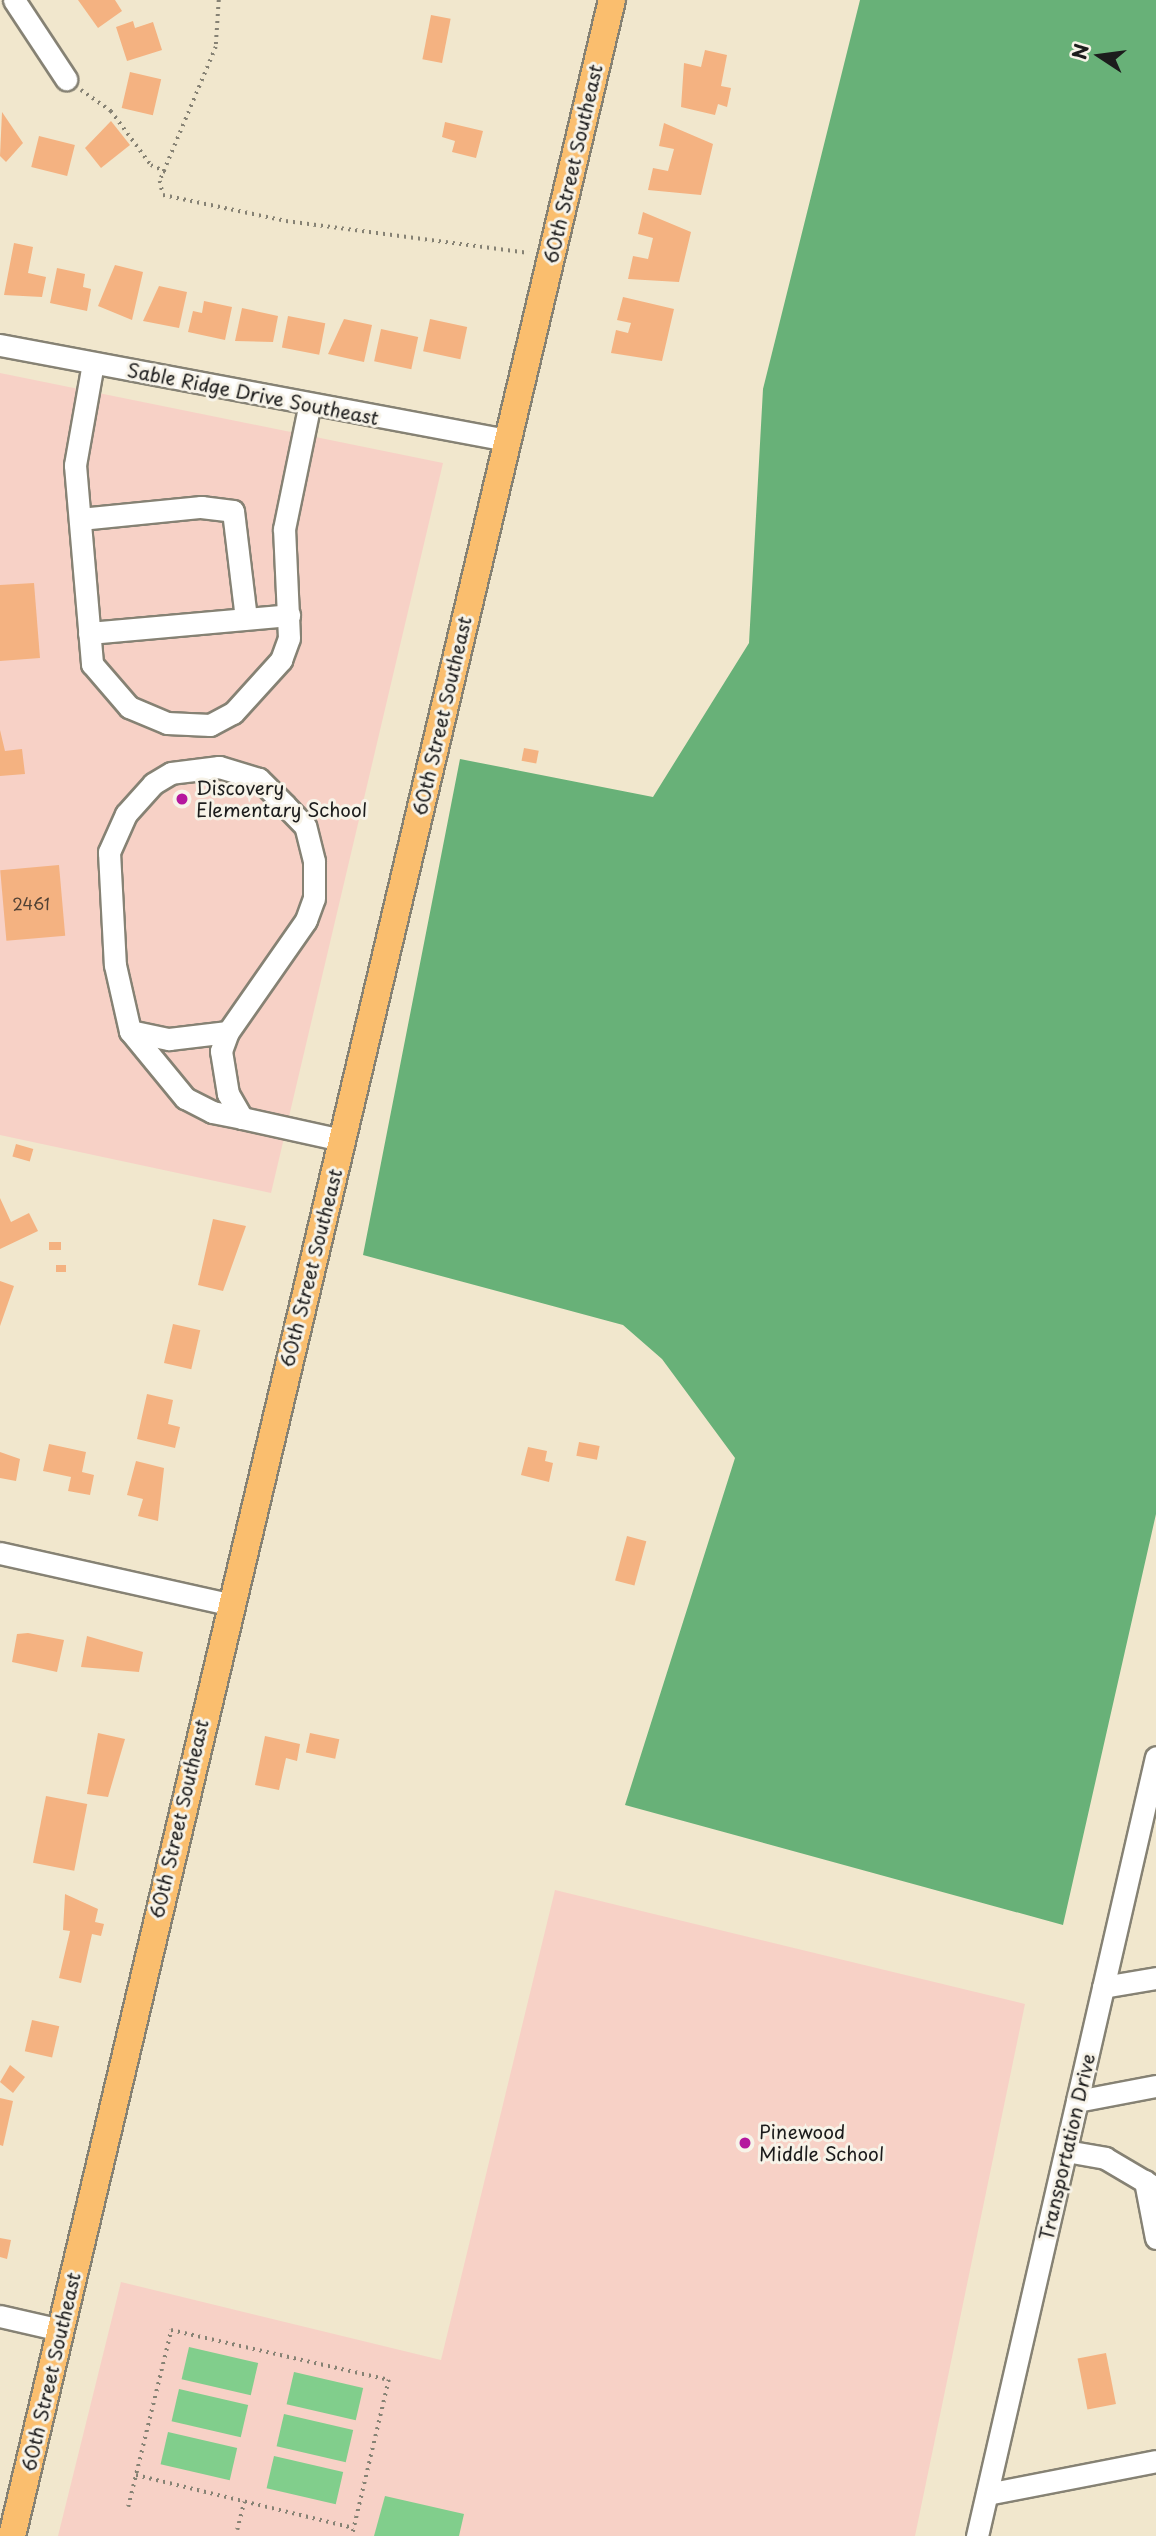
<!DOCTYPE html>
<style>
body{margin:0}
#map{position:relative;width:1156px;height:2536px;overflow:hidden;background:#f1e7cd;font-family:"Playpen Sans",sans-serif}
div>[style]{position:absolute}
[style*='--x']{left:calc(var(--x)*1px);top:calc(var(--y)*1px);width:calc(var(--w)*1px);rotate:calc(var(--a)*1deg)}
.built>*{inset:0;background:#f7d1c6}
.green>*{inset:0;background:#81ce8c;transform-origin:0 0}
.forest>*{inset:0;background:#68b178}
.building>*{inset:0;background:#f4b281;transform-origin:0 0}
.path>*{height:3.5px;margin-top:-1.75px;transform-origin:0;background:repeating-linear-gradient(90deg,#868274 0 2px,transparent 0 7px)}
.roads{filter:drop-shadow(2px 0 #868274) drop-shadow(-2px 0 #868274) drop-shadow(0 2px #868274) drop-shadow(0 -2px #868274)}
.minor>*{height:21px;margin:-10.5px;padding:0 10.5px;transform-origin:10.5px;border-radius:10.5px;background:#fff}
.major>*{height:26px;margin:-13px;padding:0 13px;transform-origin:13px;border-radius:13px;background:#fabe6e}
.dots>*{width:19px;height:19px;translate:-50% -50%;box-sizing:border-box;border:4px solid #f7f3e8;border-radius:50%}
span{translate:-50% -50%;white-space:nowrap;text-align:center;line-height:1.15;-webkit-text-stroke:6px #f7f3e8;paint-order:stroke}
.number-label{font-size:16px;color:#524235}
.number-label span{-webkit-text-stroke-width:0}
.street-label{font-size:19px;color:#1c1c1c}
.poi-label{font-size:19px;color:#1c1c1c}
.left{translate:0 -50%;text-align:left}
.north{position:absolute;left:1065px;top:21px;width:70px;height:70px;-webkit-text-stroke:5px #f7f3e8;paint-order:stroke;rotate:283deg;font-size:19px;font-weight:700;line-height:28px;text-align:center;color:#1c1c1c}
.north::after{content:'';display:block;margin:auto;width:24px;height:32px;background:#1c1c1c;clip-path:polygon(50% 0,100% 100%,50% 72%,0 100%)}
</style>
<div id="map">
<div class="built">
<i style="clip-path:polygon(0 373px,443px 463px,271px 1193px,0 1135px)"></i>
<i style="clip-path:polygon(555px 1890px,1025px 2004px,915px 2536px,58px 2536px,121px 2282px,441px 2360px)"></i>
</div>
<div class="green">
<i style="left:189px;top:2347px;width:71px;height:33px;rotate:13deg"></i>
<i style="left:294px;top:2372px;width:71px;height:33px;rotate:13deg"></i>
<i style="left:179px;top:2389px;width:71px;height:33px;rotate:13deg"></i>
<i style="left:284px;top:2414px;width:71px;height:33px;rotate:13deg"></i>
<i style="left:168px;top:2432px;width:71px;height:33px;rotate:13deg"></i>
<i style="left:274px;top:2456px;width:71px;height:33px;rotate:13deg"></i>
<i style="clip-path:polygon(385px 2496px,464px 2514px,459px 2536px,374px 2536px)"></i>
</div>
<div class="forest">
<i style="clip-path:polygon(860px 0,1156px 0,1156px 1514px,1063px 1925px,625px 1805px,735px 1458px,662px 1359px,623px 1325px,363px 1255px,460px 759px,653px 797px,749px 643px,763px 389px)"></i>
</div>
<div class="building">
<i style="clip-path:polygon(78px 0,115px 0,122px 11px,98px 28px)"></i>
<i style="left:431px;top:15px;width:20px;height:45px;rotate:11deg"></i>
<i style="clip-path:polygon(133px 21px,135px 28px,153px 22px,162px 50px,127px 61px,116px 27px)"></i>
<i style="clip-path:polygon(705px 50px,727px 55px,721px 86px,731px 88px,727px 107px,718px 104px,715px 115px,681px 107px,684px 63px,701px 67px)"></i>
<i style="left:130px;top:72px;width:32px;height:37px;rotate:13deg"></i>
<i style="clip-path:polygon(2px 112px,23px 143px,6px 162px,0 156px)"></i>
<i style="clip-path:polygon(111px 121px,130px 145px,101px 168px,85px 148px)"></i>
<i style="clip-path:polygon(445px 122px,483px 131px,476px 158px,452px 152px,455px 141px,442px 137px)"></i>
<i style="clip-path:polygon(664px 123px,713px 144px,701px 195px,648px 190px,653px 168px,668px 171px,674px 149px,659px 146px)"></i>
<i style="left:39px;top:136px;width:37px;height:32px;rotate:14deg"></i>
<i style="clip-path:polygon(643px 212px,691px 232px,679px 282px,628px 279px,633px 256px,648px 259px,653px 238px,638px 234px)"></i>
<i style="clip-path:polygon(14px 243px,33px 247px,28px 273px,46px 277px,42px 297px,4px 295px)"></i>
<i style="clip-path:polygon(115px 265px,143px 272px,132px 320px,98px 306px)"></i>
<i style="clip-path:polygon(57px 268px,85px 274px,83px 287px,91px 289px,87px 311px,50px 303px)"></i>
<i style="clip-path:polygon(159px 286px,187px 292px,179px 328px,143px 321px)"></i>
<i style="clip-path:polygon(623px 297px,674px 309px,662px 361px,611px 353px,616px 330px,628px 333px,631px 323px,617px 320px)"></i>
<i style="clip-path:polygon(204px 301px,232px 307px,225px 340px,188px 332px,193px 311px,202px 313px)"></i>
<i style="clip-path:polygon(242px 308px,278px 316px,273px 342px,235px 341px)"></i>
<i style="left:288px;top:316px;width:38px;height:32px;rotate:11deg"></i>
<i style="clip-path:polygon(344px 319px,372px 325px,364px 362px,328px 354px)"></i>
<i style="left:430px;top:319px;width:38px;height:33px;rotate:12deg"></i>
<i style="left:381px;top:329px;width:38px;height:33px;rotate:12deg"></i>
<i style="clip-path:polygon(34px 583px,40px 658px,0 661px,0 585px)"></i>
<i style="clip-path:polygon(0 730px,5px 751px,22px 749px,25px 774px,0 776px)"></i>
<i style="left:524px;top:748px;width:15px;height:13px;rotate:11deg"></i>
<i style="left:59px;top:865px;width:71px;height:59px;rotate:85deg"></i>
<i style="left:16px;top:1144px;width:18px;height:13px;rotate:16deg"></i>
<i style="clip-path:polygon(0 1198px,11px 1222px,29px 1213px,38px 1231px,0 1249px)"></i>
<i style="clip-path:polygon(213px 1219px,246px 1226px,223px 1291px,198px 1285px)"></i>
<i style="left:61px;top:1242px;width:8px;height:12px;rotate:90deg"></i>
<i style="left:66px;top:1265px;width:7px;height:10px;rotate:90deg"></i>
<i style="clip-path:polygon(0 1281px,14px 1286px,0 1326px)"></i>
<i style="left:173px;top:1324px;width:28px;height:40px;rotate:13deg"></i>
<i style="clip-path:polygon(147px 1394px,173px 1400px,168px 1424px,180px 1427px,175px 1448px,137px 1439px)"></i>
<i style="left:579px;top:1442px;width:21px;height:14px;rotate:11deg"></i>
<i style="clip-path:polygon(49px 1444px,86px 1452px,82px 1472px,94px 1475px,90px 1495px,68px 1491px,71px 1477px,43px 1471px)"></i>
<i style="clip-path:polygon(528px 1447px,547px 1451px,545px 1461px,553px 1463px,549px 1482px,521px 1475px)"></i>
<i style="clip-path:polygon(0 1452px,20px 1459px,16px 1481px,0 1478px)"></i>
<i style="clip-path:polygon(136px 1461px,164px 1468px,158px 1521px,138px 1516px,143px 1499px,127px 1495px)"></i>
<i style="left:627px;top:1536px;width:20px;height:46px;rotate:15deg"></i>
<i style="clip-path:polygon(28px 1633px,64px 1640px,57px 1672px,12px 1662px,17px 1634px)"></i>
<i style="clip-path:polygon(87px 1636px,143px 1652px,139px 1672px,81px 1667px)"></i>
<i style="clip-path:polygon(98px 1733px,125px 1739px,108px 1797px,87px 1794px)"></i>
<i style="left:310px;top:1733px;width:30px;height:20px;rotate:12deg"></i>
<i style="clip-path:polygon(265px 1736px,300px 1744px,297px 1761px,286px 1758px,279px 1790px,255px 1785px)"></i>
<i style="left:46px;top:1796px;width:42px;height:68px;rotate:11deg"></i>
<i style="clip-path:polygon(65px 1894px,98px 1909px,95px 1922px,104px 1924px,101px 1936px,92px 1934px,81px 1983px,59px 1978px,70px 1931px,63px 1930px)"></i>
<i style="left:32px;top:2020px;width:28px;height:32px;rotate:13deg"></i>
<i style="clip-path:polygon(10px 2065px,25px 2077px,13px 2093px,0 2082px)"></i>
<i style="clip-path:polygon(0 2098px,13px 2101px,3px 2146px,0 2145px)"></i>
<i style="clip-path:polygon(0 2238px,11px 2240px,7px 2259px,0 2257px)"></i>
<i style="left:1106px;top:2353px;width:52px;height:29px;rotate:79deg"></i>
</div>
<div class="path">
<i style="--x:219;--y:0;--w:47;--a:93.7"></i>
<i style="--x:216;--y:47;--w:145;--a:112.7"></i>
<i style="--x:160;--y:181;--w:14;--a:78"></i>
<i style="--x:163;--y:195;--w:126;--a:11.9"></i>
<i style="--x:286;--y:221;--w:245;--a:7.5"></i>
<i style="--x:81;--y:90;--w:37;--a:35"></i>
<i style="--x:111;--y:111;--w:67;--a:53.5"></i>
<i style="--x:151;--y:165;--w:17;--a:25"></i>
<i style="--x:136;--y:2475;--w:224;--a:13.7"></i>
<i style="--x:128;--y:2507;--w:182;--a:-76.3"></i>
<i style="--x:171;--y:2330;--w:224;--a:12.9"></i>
<i style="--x:389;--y:2380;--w:160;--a:103.3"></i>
<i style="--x:237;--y:2530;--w:29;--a:-76"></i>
</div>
<div class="roads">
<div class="minor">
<i style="--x:14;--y:0;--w:95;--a:56.6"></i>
<i style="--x:0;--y:345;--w:516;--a:10.61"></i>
<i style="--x:93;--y:363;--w:104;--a:100"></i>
<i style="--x:75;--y:465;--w:200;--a:85.1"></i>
<i style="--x:92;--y:664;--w:57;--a:49.3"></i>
<i style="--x:129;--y:707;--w:41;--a:22.8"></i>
<i style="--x:167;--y:723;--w:43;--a:2.7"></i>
<i style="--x:210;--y:725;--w:26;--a:-28"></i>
<i style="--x:233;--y:713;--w:72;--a:-47.8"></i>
<i style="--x:281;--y:660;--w:23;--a:-70"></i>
<i style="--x:289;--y:638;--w:109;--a:-92.6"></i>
<i style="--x:284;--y:529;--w:125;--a:-78.4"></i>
<i style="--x:80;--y:519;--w:122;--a:-5.7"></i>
<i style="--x:201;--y:507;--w:32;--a:7"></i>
<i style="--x:233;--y:511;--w:108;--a:83.1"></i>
<i style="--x:89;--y:633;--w:201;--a:-5.1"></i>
<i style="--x:130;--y:1031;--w:40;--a:12"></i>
<i style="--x:169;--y:1039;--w:59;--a:-6.8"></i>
<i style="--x:242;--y:1118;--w:28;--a:-120"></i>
<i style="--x:228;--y:1094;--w:44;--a:-99.2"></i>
<i style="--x:221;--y:1051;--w:20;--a:-70"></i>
<i style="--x:228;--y:1032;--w:136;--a:-55.1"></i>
<i style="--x:306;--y:920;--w:23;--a:-70"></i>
<i style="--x:314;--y:898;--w:37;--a:-90"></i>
<i style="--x:314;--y:861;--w:36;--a:-104"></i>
<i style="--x:305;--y:826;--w:29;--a:-134"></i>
<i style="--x:285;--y:805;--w:37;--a:-135"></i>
<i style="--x:259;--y:779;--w:42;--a:-163.3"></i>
<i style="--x:219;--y:767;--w:48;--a:172.9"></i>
<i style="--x:171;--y:773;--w:21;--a:149"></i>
<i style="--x:153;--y:784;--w:40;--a:132"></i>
<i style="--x:126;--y:814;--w:42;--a:114.1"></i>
<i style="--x:109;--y:852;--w:113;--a:87"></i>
<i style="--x:115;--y:965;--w:68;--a:77.2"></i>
<i style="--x:130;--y:1031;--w:87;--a:50.6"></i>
<i style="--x:185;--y:1098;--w:30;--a:27"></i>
<i style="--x:212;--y:1112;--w:31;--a:11"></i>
<i style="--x:242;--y:1118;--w:102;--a:12.4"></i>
<i style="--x:0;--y:1553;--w:235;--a:12.6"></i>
<i style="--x:1103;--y:1987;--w:54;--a:-9.6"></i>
<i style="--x:1077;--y:2101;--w:80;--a:-10.8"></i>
<i style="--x:1066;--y:2151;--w:40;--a:10"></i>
<i style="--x:1105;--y:2158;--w:59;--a:30.5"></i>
<i style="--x:1145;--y:2181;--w:58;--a:79.1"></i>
<i style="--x:0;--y:2316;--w:63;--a:12.9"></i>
<i style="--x:987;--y:2494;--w:172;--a:-11"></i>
<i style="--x:977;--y:2536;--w:799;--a:-77.06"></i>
</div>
<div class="major">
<i style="--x:12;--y:2536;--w:2606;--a:-76.69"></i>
</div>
</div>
<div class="dots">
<i style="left:182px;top:799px;background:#b5179e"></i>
<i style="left:745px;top:2143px;background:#b5179e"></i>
</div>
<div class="number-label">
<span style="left:31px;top:903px">2461</span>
</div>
<div class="street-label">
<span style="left:573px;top:164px;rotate:-77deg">60th Street Southeast</span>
<span style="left:253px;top:394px;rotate:11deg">Sable Ridge Drive Southeast</span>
<span style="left:442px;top:716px;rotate:-77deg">60th Street Southeast</span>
<span style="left:311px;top:1268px;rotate:-76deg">60th Street Southeast</span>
<span style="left:179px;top:1819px;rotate:-77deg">60th Street Southeast</span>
<span style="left:1067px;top:2147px;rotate:-77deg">Transportation Drive</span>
<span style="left:51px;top:2372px;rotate:-77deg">60th Street Southeast</span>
</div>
<div class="poi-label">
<span class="left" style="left:196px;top:799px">Discovery<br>Elementary School</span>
<span class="left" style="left:759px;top:2143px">Pinewood<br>Middle School</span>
</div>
<div class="north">N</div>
</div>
